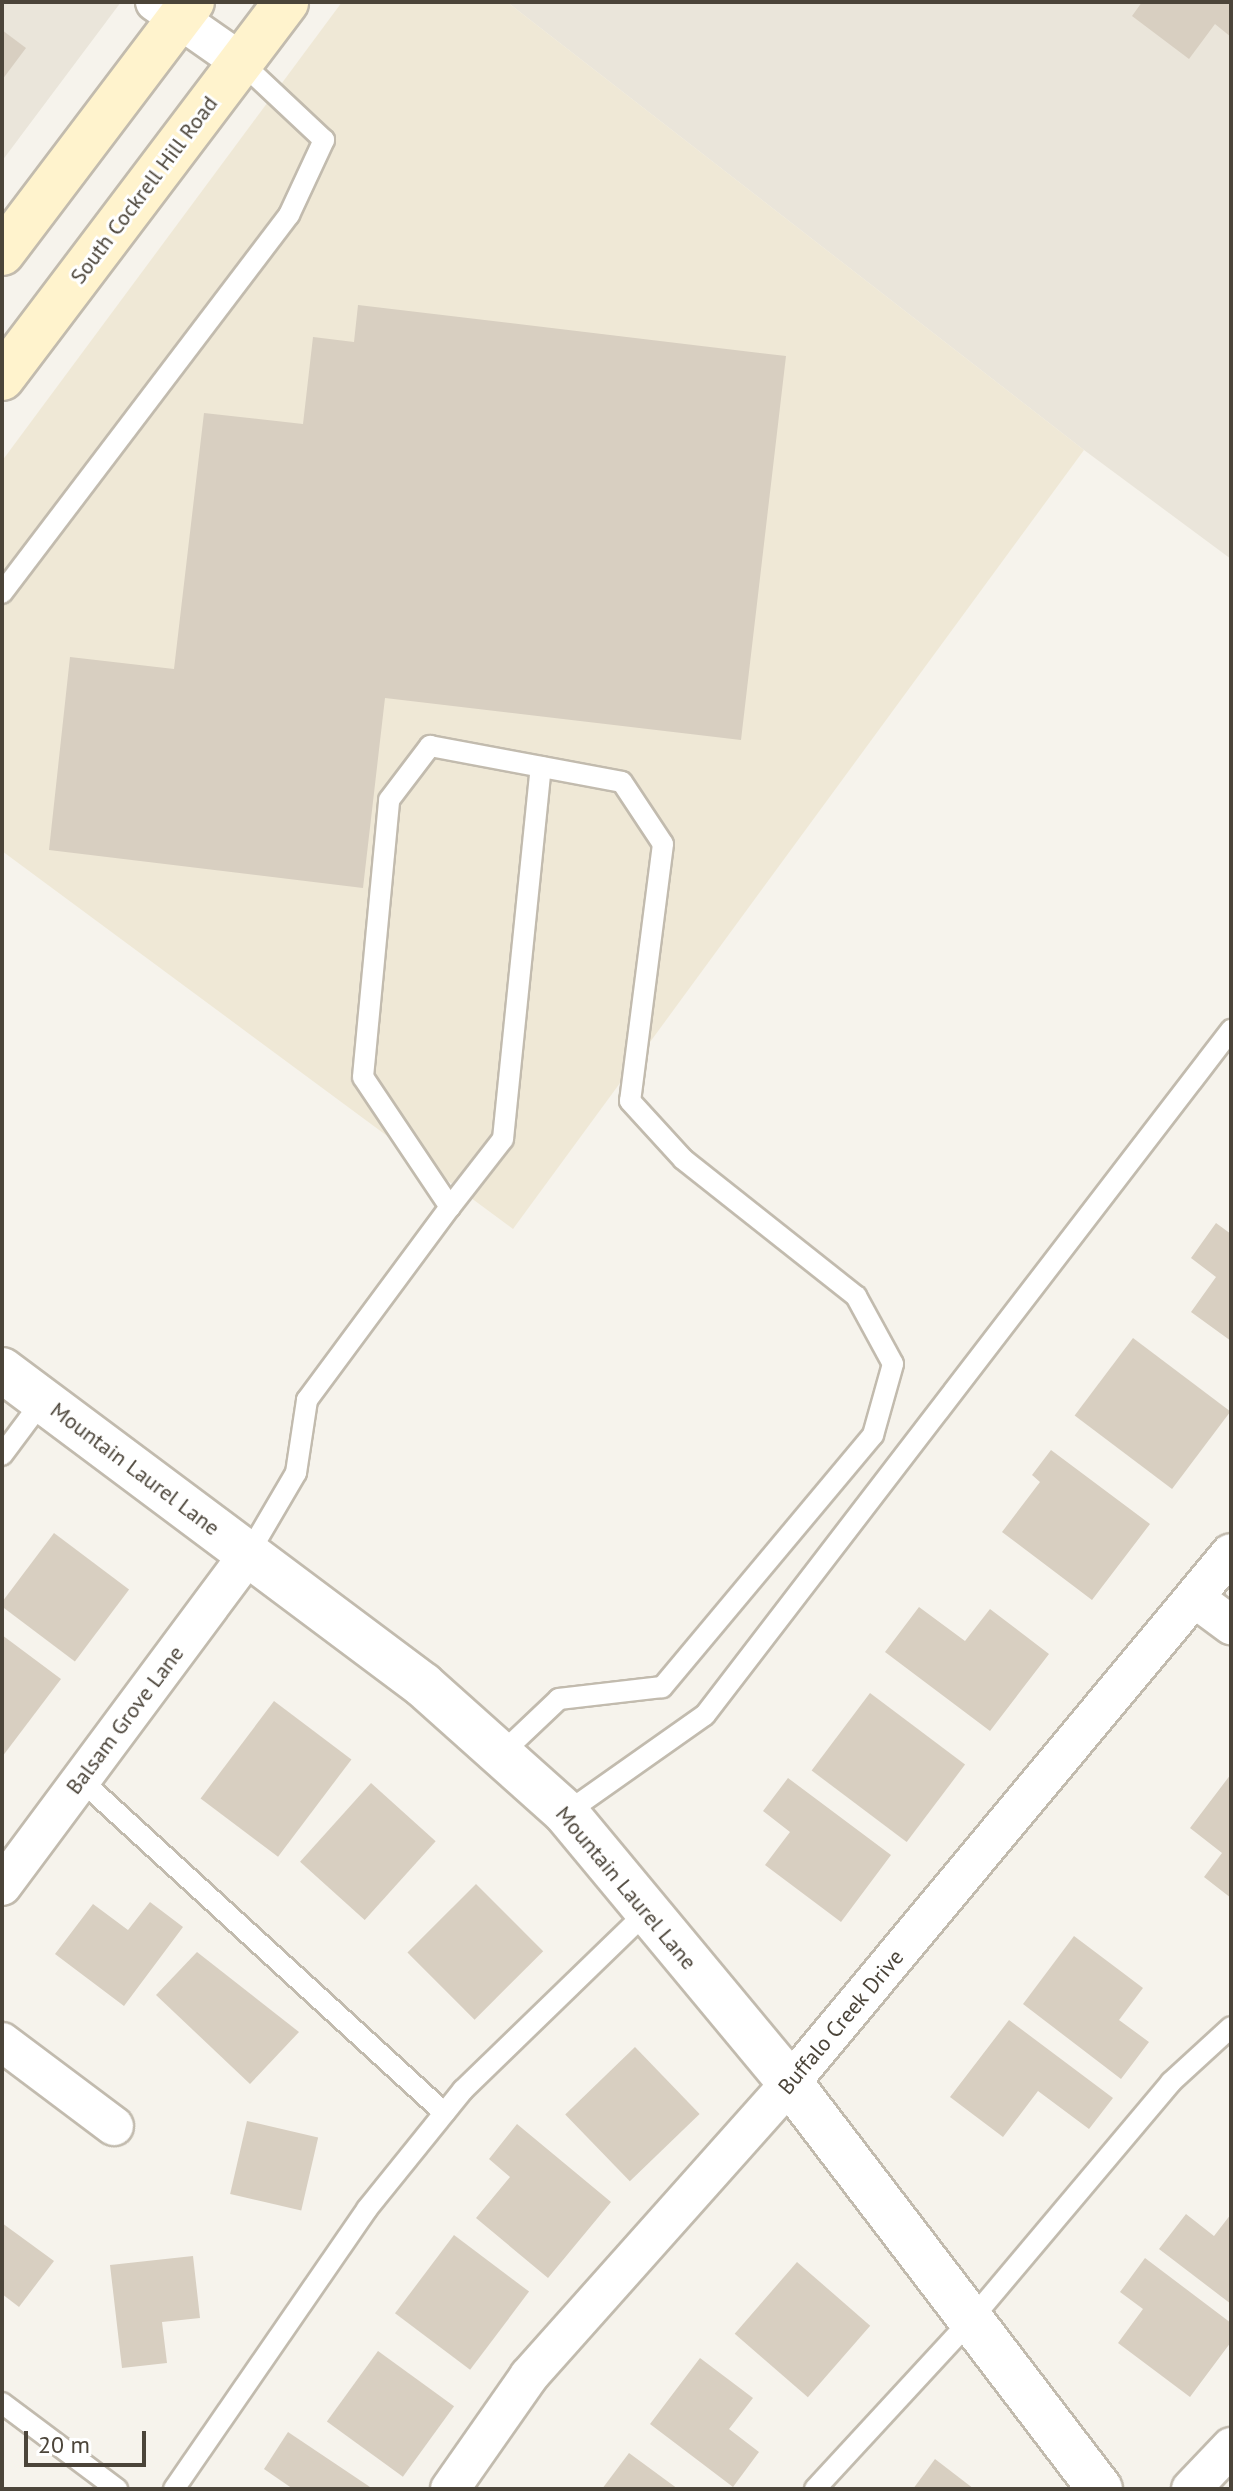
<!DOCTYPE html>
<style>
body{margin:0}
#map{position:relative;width:1233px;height:2491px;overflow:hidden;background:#f6f3ec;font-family:"PT Sans",sans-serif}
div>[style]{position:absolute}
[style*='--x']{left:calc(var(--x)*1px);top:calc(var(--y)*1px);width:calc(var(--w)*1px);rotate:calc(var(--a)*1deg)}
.residential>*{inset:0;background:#eae5da}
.education>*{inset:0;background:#efe8d6}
.building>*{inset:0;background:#d8cfc1;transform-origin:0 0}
.roads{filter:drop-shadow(2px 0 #c2bbae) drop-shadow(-2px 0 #c2bbae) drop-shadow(0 2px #c2bbae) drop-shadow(0 -2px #c2bbae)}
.service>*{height:20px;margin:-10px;padding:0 10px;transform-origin:10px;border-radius:10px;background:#fff}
.minor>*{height:38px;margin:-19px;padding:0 19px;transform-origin:19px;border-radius:19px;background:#fff}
.tertiary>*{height:44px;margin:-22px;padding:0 22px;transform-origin:22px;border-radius:22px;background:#fff}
.secondary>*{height:44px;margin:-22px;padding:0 22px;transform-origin:22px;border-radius:22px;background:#fff3cd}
span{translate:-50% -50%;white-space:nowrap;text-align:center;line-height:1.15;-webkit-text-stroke:6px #fff;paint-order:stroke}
.street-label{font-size:22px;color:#4b4439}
.frame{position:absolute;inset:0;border:4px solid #4b4439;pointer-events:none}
.scale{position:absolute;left:24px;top:2431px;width:122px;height:36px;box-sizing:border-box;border:4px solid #4b4439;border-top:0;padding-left:10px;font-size:24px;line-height:28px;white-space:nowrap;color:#4b4439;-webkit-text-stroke:6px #fff;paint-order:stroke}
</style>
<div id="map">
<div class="residential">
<i style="clip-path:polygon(2px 2px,121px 2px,2px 161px)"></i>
<i style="clip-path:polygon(507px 2px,1231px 2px,1231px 559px,1084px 450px)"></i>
</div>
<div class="education">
<i style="clip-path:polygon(342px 2px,507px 2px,1084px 450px,513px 1229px,2px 851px,2px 461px)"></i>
</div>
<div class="building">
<i style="clip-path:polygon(1142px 2px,1231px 2px,1231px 37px,1215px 24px,1189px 59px,1132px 16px)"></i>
<i style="clip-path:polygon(2px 30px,26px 48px,2px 80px)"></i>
<i style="clip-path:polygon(358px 305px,786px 356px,741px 740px,385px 698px,363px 888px,49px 850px,70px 657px,174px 669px,204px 413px,303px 424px,313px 337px,354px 342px)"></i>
<i style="clip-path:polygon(1216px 1223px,1231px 1234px,1231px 1341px,1191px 1312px,1216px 1277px,1191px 1258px)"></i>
<i style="left:1133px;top:1338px;width:122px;height:97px;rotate:37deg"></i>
<i style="clip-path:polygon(1051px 1450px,1150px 1524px,1092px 1600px,1002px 1532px,1040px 1482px,1032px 1475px)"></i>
<i style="left:54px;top:1533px;width:94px;height:90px;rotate:37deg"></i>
<i style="clip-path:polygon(919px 1607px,965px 1641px,990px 1609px,1049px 1654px,990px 1731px,885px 1652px)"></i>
<i style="clip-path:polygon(2px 1635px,61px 1679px,2px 1757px)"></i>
<i style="left:870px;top:1693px;width:119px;height:97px;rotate:37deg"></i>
<i style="left:274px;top:1701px;width:97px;height:122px;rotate:37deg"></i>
<i style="clip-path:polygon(1231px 1774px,1231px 1898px,1204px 1877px,1222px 1853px,1190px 1828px)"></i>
<i style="clip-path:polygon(788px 1778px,891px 1855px,841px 1922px,765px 1865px,790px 1832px,763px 1811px)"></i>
<i style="left:371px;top:1783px;width:87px;height:106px;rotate:42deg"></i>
<i style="left:476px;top:1884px;width:95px;height:97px;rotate:45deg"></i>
<i style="clip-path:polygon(150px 1902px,183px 1927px,124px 2006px,55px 1954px,93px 1904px,128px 1930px)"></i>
<i style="clip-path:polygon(1074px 1936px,1143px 1988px,1119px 2020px,1149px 2042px,1121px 2079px,1023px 2004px)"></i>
<i style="clip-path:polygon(197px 1952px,299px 2032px,250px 2084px,156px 1995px)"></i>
<i style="clip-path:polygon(1009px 2020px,1113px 2098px,1089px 2129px,1038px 2091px,1003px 2137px,950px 2097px)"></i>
<i style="left:635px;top:2047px;width:93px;height:97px;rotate:46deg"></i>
<i style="left:247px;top:2121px;width:73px;height:75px;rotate:13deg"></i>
<i style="clip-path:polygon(517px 2124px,611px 2202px,548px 2278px,476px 2218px,510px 2177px,489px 2159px)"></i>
<i style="clip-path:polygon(1186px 2214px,1214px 2236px,1231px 2214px,1231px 2304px,1159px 2249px)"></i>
<i style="clip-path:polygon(2px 2223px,54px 2261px,19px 2307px,2px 2294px)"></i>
<i style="left:454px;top:2235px;width:94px;height:98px;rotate:37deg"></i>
<i style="clip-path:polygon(193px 2256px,200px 2318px,162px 2322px,167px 2363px,122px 2368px,110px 2265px)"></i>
<i style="clip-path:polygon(1145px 2258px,1231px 2323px,1231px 2342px,1190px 2397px,1118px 2343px,1143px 2309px,1120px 2292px)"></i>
<i style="left:797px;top:2262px;width:97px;height:95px;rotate:41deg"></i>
<i style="left:378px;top:2351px;width:94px;height:87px;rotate:36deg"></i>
<i style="clip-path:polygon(700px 2358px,753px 2398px,729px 2429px,759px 2452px,733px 2487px,650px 2424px)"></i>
<i style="clip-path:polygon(288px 2432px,373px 2489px,293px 2489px,264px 2469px)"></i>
<i style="clip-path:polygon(629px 2453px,678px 2489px,602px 2489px)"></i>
<i style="clip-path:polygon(935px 2459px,974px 2489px,913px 2489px)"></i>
</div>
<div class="roads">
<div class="service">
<i style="--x:2;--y:593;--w:475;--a:-52.8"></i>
<i style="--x:289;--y:215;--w:83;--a:-65"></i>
<i style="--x:324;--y:140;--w:114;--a:-136.8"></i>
<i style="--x:450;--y:1207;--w:86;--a:-52.1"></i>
<i style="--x:503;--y:1139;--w:374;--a:-84.2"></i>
<i style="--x:2;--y:1455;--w:69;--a:-53.3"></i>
<i style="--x:249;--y:1553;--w:93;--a:-59.6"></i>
<i style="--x:296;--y:1473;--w:74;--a:-81.4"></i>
<i style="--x:307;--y:1400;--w:240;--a:-53.5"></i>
<i style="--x:450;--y:1207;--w:156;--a:-123.8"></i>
<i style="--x:363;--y:1077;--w:278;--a:-84.6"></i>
<i style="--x:389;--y:800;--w:68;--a:-52.8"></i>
<i style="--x:430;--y:746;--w:195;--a:10.6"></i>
<i style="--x:622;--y:782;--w:74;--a:56.5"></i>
<i style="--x:663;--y:844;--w:259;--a:97.3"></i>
<i style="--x:630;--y:1101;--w:79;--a:47.6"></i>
<i style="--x:683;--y:1159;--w:221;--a:38.4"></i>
<i style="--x:856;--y:1296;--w:77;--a:61.4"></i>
<i style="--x:893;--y:1364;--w:74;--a:105.7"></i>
<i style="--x:873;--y:1435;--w:329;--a:129.9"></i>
<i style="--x:662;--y:1687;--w:104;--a:173.4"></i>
<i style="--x:559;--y:1699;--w:80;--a:136.5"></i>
<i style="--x:81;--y:1780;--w:493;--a:42.5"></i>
<i style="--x:566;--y:1813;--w:170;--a:-35.2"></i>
<i style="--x:705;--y:1715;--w:864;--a:-52.48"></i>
<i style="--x:2;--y:2403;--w:144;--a:36.8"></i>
<i style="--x:174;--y:2489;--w:340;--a:-55.4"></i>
<i style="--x:367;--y:2209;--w:153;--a:-51.1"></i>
<i style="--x:463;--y:2090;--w:257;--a:-44.1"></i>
<i style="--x:815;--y:2489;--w:229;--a:-47.3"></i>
<i style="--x:970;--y:2321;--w:312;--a:-49.9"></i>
<i style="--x:1171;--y:2082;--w:81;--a:-42.5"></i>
</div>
<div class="minor">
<i style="--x:155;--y:2;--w:105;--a:34.9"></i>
<i style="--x:1196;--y:1599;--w:44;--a:36.6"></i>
<i style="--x:2;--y:1886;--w:415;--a:-53.4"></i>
<i style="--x:2;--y:2042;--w:140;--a:36.9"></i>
<i style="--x:450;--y:2489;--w:138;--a:-55"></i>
<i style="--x:529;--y:2376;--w:392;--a:-48.3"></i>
<i style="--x:790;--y:2083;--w:689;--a:-50.24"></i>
<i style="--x:1191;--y:2489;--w:58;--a:-46.4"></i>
</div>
<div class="tertiary">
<i style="--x:2;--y:1370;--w:526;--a:36.8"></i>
<i style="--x:423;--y:1685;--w:192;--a:41.8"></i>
<i style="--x:566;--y:1813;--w:351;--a:50.3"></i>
<i style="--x:790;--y:2083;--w:511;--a:52.64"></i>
</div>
<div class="secondary">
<i style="--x:2;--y:253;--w:315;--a:-52.9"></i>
<i style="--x:2;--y:378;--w:471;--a:-52.9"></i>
</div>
</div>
<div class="street-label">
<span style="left:144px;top:190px;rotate:-53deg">South Cockrell Hill Road</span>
<span style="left:135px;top:1469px;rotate:37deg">Mountain Laurel Lane</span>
<span style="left:125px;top:1720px;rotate:-53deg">Balsam Grove Lane</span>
<span style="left:626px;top:1888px;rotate:50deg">Mountain Laurel Lane</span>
<span style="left:841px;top:2022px;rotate:-50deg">Buffalo Creek Drive</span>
</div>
<div class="frame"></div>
<div class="scale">20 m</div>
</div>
